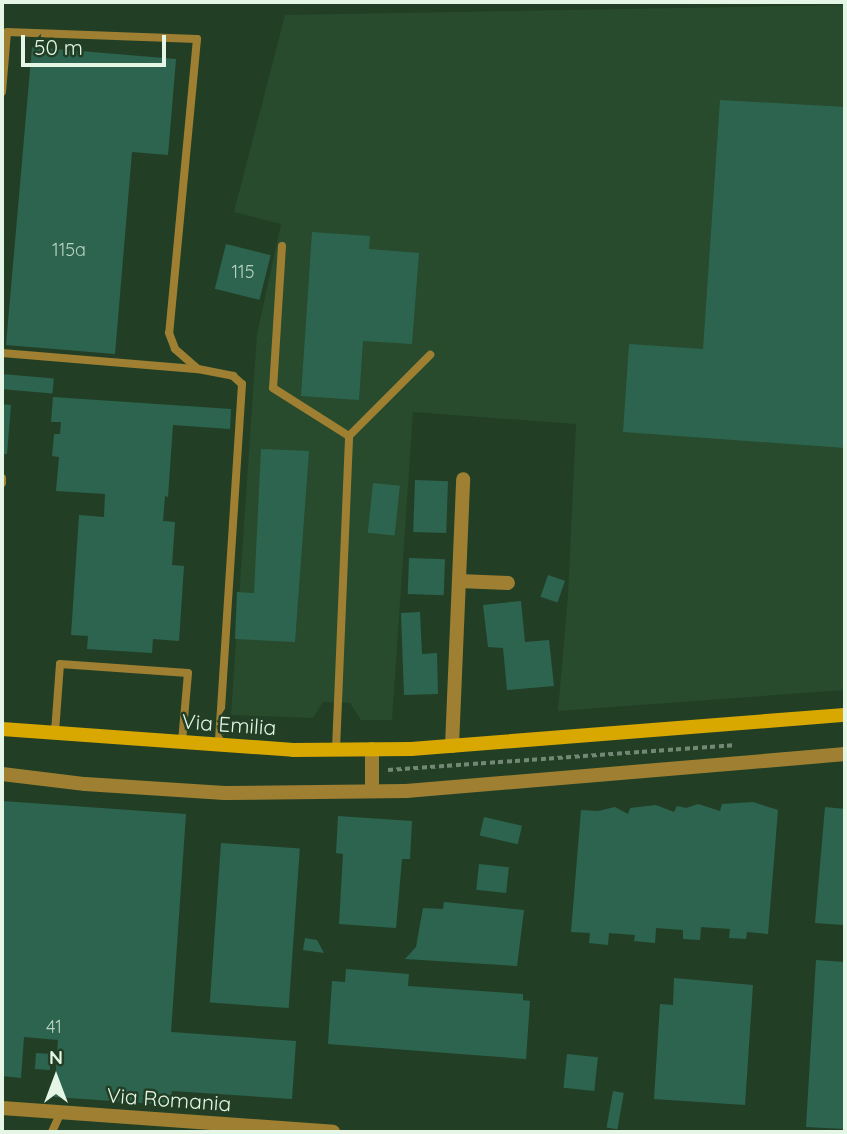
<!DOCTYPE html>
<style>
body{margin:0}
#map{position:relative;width:847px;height:1134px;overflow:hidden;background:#223f26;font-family:Quicksand,sans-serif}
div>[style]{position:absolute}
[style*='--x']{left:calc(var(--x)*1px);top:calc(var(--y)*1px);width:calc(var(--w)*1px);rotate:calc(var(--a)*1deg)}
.built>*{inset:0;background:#274b2c}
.building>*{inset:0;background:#2d6450;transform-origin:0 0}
.path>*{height:3.5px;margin-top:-1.75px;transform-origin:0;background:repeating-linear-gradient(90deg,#718974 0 5px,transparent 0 8.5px)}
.lane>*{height:8px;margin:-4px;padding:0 4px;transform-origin:4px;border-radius:4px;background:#9f8032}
.street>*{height:14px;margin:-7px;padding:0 7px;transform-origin:7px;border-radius:7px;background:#9f8032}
.secondary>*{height:14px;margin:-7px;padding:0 7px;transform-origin:7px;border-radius:7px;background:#d9a800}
span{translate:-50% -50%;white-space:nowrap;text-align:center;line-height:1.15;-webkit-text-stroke:5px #223f26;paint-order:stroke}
.number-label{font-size:18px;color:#b7d2c0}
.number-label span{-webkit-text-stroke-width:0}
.street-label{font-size:21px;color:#e5f6e6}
.frame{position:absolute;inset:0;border:4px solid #e5f6e6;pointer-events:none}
.north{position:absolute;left:21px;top:1043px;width:70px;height:70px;-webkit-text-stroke:5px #223f26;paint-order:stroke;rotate:0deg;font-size:19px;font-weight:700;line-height:28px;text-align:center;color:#e5f6e6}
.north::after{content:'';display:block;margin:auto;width:24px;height:32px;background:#e5f6e6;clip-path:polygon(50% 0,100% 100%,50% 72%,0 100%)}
.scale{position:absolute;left:21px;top:35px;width:145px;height:32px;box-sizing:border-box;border:4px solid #e5f6e6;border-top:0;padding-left:9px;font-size:21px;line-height:24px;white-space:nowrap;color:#e5f6e6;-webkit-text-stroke:5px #223f26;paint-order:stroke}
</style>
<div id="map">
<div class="built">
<i style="clip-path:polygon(845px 5px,845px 690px,558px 711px,568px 596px,576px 424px,413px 412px,392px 720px,361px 720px,350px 703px,323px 702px,313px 718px,231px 715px,257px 334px,281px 224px,234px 212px,285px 15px)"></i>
</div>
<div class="building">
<i style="clip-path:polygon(32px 47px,176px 59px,168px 155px,132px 152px,115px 354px,6px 345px)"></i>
<i style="clip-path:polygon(720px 100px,845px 107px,845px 448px,623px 432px,629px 344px,703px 349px)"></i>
<i style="clip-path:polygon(312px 232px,370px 236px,369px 249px,419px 253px,412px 344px,363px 341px,359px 400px,301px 396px)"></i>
<i style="left:226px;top:244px;width:46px;height:46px;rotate:14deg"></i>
<i style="left:2px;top:374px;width:52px;height:15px;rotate:5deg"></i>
<i style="clip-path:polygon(53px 397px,231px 409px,230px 429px,173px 425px,168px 497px,165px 496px,163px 521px,175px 522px,172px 565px,184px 566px,179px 641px,153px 639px,152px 653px,87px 649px,88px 636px,71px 635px,79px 515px,104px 517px,105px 494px,56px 491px,59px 457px,52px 456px,54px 434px,60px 434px,61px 422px,51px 422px)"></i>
<i style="clip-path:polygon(2px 404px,11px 405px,7px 454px,2px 454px)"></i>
<i style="clip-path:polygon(261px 449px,309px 451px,295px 642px,235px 639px,237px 592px,254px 593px)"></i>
<i style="left:415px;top:480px;width:33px;height:52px;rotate:2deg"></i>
<i style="left:373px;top:483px;width:27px;height:50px;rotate:6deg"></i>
<i style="left:409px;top:558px;width:36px;height:36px;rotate:2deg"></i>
<i style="left:548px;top:575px;width:18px;height:23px;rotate:19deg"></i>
<i style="clip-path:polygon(521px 601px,525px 642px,549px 640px,554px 686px,507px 690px,503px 648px,488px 647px,483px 605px)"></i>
<i style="clip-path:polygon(420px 612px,422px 654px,437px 653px,438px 694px,404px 695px,401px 613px)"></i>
<i style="clip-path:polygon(2px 801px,186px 814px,171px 1032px,296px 1041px,292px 1099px,172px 1091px,171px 1105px,54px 1097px,58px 1040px,24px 1037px,21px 1078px,2px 1076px)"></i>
<i style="clip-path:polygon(753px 802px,778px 810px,768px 934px,747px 932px,746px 939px,729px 938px,730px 929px,701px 927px,700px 940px,683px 939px,683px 930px,656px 928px,655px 943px,634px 941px,635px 935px,609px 933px,608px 945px,589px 943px,590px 933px,571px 932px,581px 810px,598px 811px,615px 807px,628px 814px,630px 808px,656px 805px,674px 812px,677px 806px,686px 808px,698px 804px,720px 811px,722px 804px)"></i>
<i style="clip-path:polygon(825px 807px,845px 809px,844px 925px,815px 923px)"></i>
<i style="clip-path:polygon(338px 816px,412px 821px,410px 859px,402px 859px,396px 928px,339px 924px,343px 854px,336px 853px)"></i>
<i style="left:484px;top:817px;width:39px;height:19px;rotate:13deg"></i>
<i style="left:221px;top:843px;width:79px;height:160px;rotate:4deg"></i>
<i style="left:479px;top:864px;width:30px;height:26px;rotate:6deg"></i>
<i style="clip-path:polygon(444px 902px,524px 910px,517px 966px,405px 959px,416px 947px,423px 908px,443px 909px)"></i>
<i style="clip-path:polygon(305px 938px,317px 940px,324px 953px,303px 950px)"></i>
<i style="clip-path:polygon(816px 960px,845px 962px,845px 1129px,806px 1127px)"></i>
<i style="clip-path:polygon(346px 969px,409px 974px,408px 986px,523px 994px,523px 1000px,530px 1001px,526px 1059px,328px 1044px,332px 981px,345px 982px)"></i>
<i style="clip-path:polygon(674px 978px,753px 985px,745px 1105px,654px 1099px,660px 1004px,673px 1005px)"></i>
<i style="left:36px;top:1053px;width:15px;height:16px;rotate:4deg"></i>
<i style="left:567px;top:1054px;width:31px;height:34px;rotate:6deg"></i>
<i style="left:613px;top:1091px;width:11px;height:37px;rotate:10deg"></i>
</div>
<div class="path">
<i style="--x:388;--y:770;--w:346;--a:-4.1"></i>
</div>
<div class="lane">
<i style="--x:2;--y:92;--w:60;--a:-85.2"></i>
<i style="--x:7;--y:32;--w:190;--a:2.1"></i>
<i style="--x:197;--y:39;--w:295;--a:95.4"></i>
<i style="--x:169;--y:333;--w:17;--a:69"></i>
<i style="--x:175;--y:349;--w:30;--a:41"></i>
<i style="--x:282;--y:246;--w:142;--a:93.6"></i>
<i style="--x:273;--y:388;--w:90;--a:32.3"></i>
<i style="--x:2;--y:353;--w:197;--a:4.7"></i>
<i style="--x:198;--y:369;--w:36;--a:11"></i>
<i style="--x:233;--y:376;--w:12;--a:42"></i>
<i style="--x:242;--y:384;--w:361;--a:93.7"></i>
<i style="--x:2;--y:478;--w:5;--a:90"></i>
<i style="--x:55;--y:732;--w:68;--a:-85.8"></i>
<i style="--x:60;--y:664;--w:128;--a:4"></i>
<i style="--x:188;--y:673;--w:68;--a:95"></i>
<i style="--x:336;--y:749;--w:313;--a:-87.6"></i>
<i style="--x:349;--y:436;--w:115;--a:-45"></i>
<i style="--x:52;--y:1132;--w:22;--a:-66"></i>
</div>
<div class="street">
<i style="--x:459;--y:581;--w:49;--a:2.3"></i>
<i style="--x:452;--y:746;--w:267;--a:-87.6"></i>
<i style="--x:372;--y:749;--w:42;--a:90"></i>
<i style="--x:2;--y:774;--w:84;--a:6.9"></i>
<i style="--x:85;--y:784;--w:140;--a:3.7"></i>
<i style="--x:225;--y:793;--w:181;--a:-0.6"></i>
<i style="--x:406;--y:791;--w:441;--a:-4.8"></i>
<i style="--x:2;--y:1108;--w:332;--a:4.1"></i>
</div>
<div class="secondary">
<i style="--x:2;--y:729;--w:292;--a:4.1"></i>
<i style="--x:293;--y:750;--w:118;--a:-0.5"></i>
<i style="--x:411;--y:749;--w:435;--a:-4.5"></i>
</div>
<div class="number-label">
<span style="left:69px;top:250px">115a</span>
<span style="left:243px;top:272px">115</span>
<span style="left:54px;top:1027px">41</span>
</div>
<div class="street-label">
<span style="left:229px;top:724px;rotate:4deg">Via Emilia</span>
<span style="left:169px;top:1099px;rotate:4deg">Via Romania</span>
</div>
<div class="frame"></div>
<div class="north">N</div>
<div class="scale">50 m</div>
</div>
